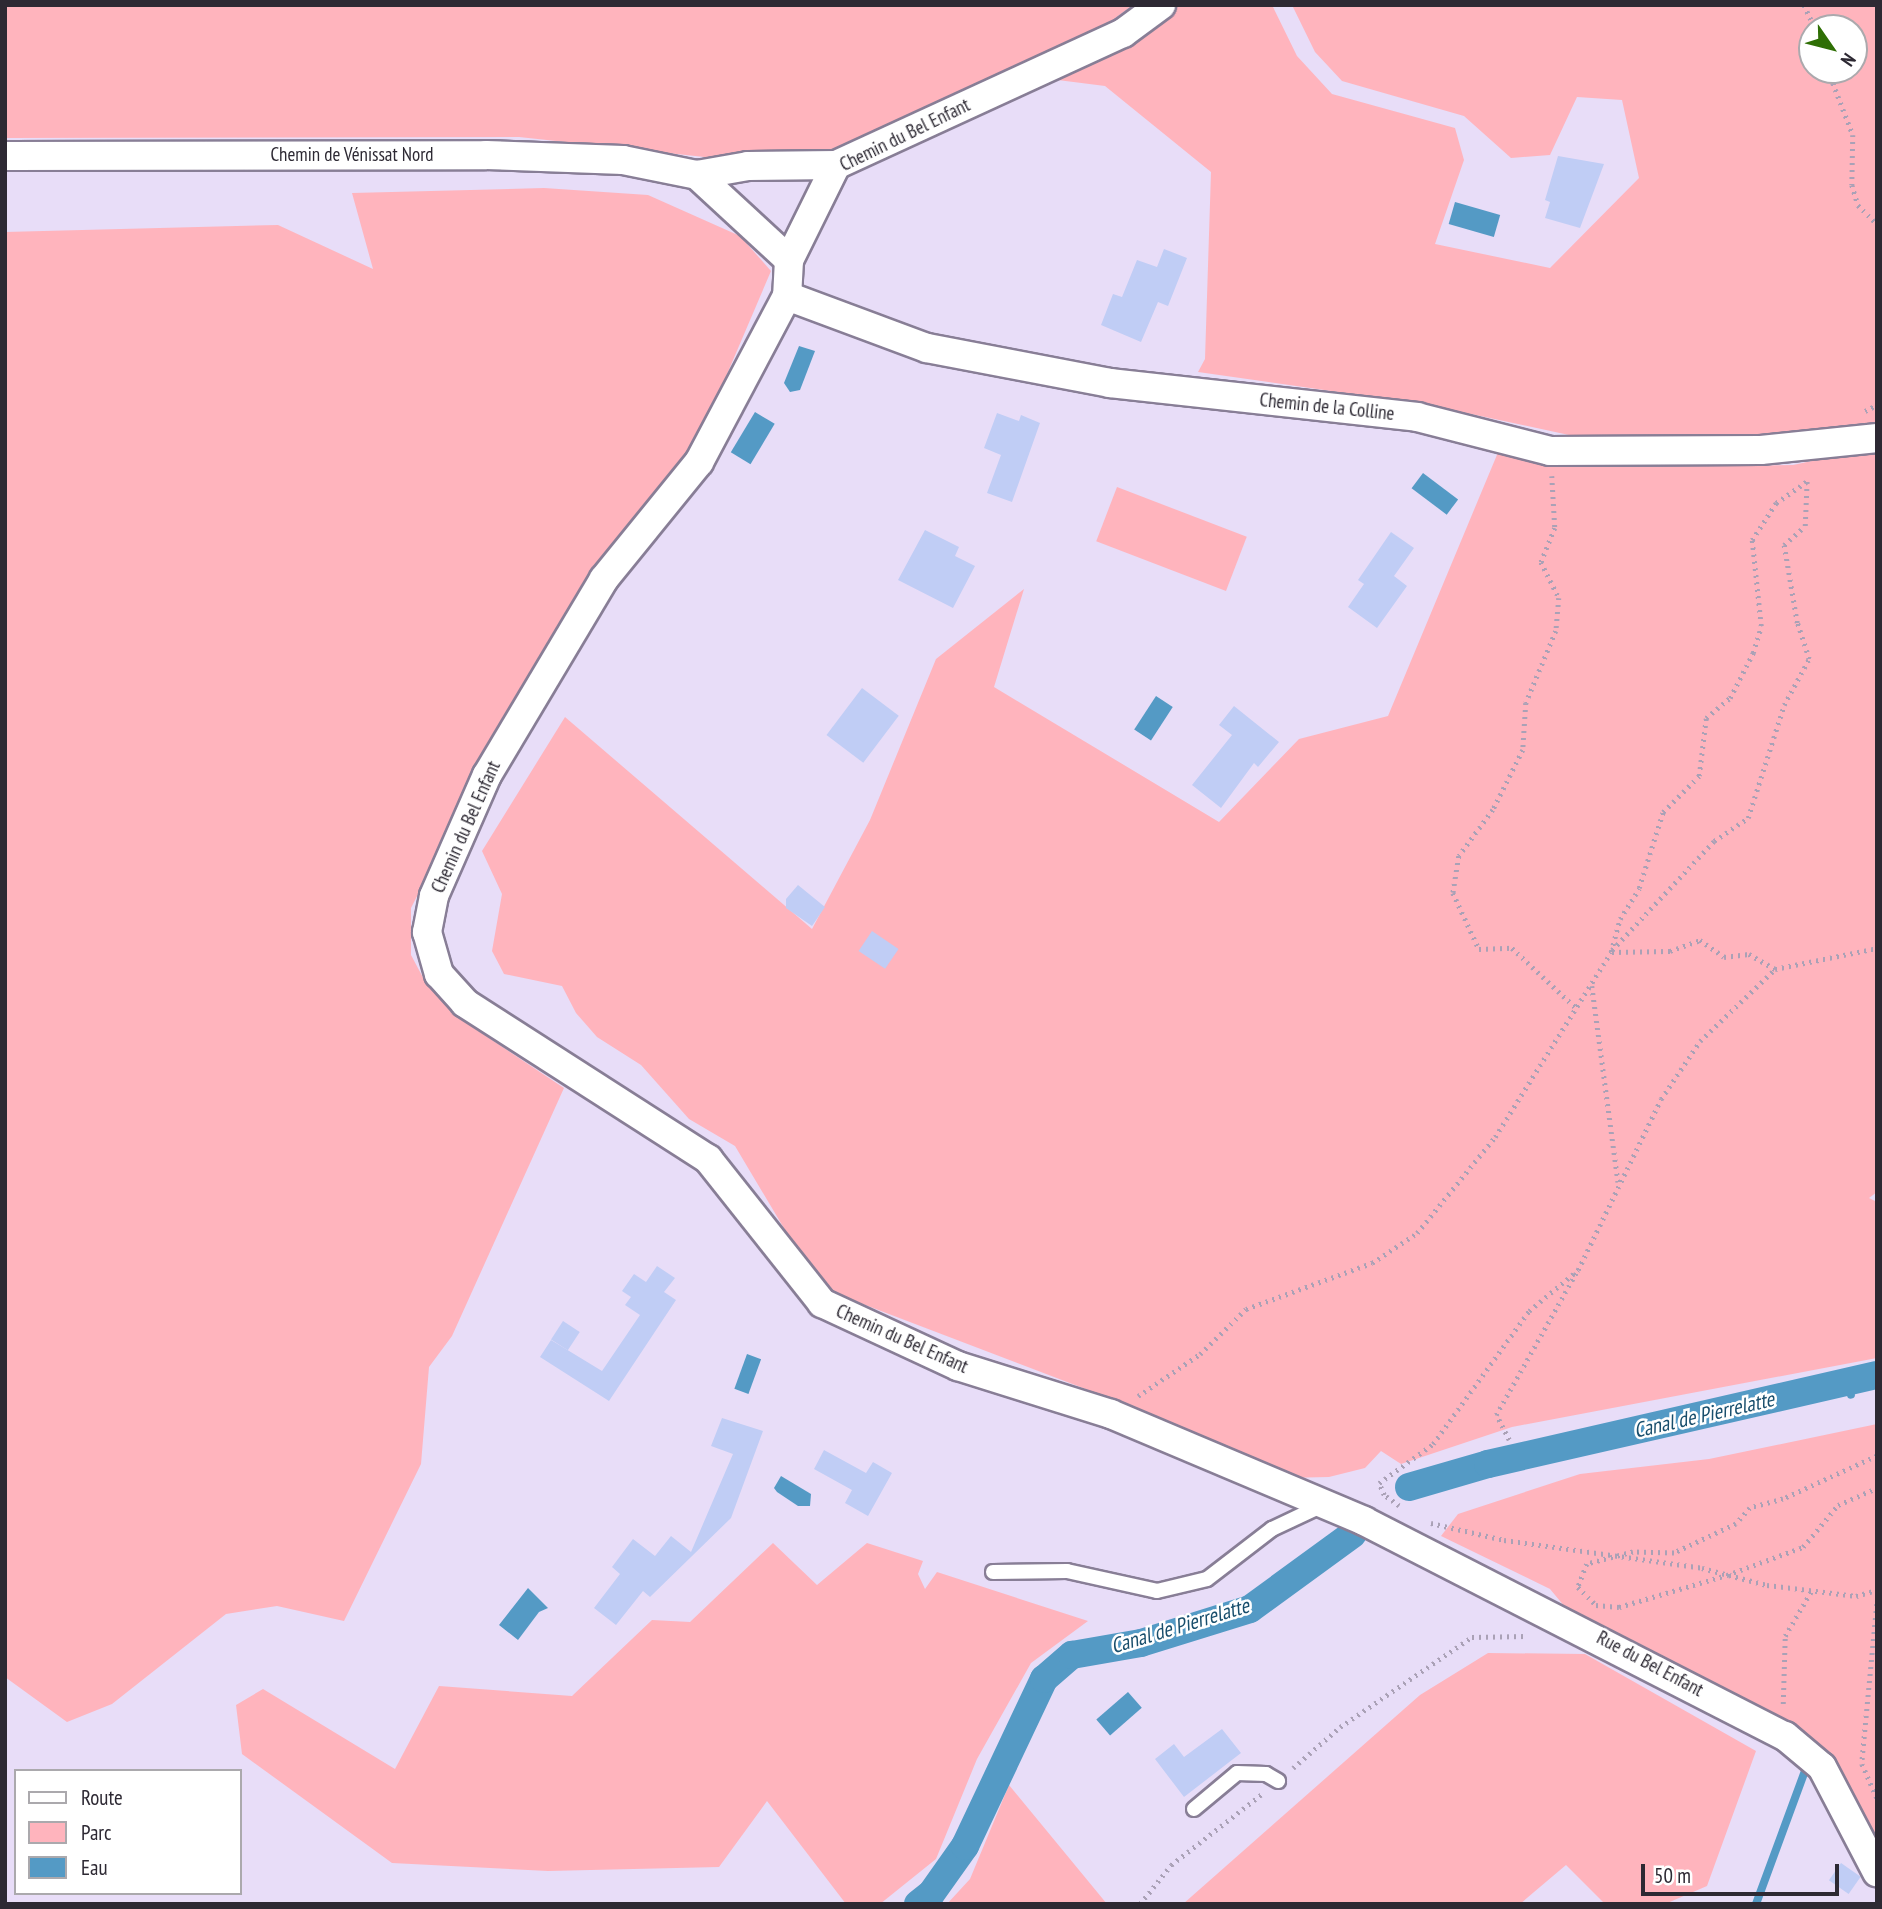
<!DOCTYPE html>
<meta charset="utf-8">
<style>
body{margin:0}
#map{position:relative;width:1882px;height:1909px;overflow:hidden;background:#e8ddf8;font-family:"PT Sans Narrow",sans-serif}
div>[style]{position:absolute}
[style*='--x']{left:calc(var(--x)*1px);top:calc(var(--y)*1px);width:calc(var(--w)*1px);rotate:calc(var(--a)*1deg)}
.green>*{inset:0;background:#ffb4bd;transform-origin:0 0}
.water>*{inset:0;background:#549ac5;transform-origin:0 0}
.stream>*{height:8px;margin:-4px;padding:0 4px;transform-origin:4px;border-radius:4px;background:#549ac5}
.canal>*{height:28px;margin:-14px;padding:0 14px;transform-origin:14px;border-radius:14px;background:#549ac5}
.building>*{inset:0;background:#c0cdf5;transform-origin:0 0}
.path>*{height:4.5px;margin-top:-2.25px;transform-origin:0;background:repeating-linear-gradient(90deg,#aaa1b6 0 2px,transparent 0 7px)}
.roads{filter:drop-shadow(2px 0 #887e96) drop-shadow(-2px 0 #887e96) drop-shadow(0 2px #887e96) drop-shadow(0 -2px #887e96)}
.service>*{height:14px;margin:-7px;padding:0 7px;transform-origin:7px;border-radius:7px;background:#fff}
.minor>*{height:28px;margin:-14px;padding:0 14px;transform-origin:14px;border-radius:14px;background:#fff}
span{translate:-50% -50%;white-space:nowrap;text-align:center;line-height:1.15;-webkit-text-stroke:5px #fff;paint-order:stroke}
.street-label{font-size:19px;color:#2d2933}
.water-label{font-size:21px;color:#184e6c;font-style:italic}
.frame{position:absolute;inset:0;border:7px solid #2d2933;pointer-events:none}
.legend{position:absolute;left:14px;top:1769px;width:228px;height:126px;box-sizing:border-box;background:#fff;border:2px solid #aba9ad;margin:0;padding:9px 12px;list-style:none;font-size:21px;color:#2d2933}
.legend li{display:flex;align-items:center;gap:14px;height:35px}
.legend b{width:35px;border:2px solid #aba9ad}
.north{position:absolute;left:1798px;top:14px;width:70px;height:70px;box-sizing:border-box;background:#fff;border:2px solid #aba9ad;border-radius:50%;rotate:125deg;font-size:19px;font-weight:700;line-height:28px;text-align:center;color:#2d2933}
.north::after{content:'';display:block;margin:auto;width:24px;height:32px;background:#2f6f05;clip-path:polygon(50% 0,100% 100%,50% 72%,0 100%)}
.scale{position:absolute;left:1641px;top:1864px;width:198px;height:32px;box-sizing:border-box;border:4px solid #2d2933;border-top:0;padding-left:9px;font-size:21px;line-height:24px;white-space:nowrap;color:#2d2933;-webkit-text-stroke:5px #fff;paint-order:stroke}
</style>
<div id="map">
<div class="green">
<i style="clip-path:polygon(5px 5px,1133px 5px,1111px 21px,839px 151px,723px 159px,519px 137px,5px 138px)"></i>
<i style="clip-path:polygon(evenodd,1177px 5px,1272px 5px,1297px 56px,1332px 94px,1455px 128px,1464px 160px,1435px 244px,1550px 268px,1639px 178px,1622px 100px,1577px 97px,1550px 155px,1511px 158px,1464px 116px,1342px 81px,1315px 52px,1292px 5px,1877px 5px,1877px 425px,1854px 425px,1794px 437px,1660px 441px,1569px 435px,1429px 405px,1198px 372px,1205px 359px,1211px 172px,1105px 86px,1042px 78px,1129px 37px,1177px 5px,1812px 28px,1854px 28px,1854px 70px,1812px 70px,1812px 28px)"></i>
<i style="clip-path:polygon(544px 188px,648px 195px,740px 236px,771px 271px,683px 477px,454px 824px,411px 908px,411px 955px,427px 985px,474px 1028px,564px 1088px,452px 1336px,429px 1367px,421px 1464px,344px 1621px,277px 1606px,226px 1614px,112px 1704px,67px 1722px,5px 1677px,5px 232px,278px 225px,373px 269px,352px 193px)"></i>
<i style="clip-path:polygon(1877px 447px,1877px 1192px,1869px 1198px,1877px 1202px,1877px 1358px,1512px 1427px,1401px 1464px,1381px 1451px,1365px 1468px,1329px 1477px,1283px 1478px,1159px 1417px,826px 1290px,810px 1272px,735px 1146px,689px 1119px,641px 1065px,597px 1037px,576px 1013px,562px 986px,504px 974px,492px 951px,502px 894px,482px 851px,565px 717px,812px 929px,870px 820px,936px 659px,1024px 589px,994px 687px,1219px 822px,1299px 739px,1388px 716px,1499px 450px,1719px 466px,1793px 465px)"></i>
<i style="left:1117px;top:487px;width:139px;height:58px;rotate:21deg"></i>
<i style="clip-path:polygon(1877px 1424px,1877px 1853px,1820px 1744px,1570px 1613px,1550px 1589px,1441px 1536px,1458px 1514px,1580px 1474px,1709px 1459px)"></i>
<i style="clip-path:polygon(773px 1543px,817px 1585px,867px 1543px,923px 1561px,918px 1574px,925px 1589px,937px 1572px,1088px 1621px,1031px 1663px,977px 1759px,936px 1859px,880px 1904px,846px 1904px,767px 1801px,719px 1867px,548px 1871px,392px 1863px,242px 1754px,236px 1705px,263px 1689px,395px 1769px,439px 1686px,572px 1696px,652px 1620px,690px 1622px)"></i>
<i style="clip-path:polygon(1488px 1653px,1585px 1654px,1756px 1751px,1707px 1886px,1665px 1904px,1605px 1904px,1566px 1865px,1520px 1904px,1183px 1904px,1420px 1695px)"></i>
<i style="clip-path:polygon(1009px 1785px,1107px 1904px,947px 1904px,970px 1879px)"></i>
</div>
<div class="water">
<i style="left:1455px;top:202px;width:47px;height:23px;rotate:16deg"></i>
<i style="clip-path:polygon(799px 346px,815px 351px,800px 390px,790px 392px,784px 383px)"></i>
<i style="left:755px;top:412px;width:23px;height:47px;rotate:31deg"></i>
<i style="left:1423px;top:473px;width:44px;height:19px;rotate:37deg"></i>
<i style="left:1156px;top:696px;width:20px;height:40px;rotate:33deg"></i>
<i style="left:747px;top:1354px;width:15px;height:37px;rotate:20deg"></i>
<i style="clip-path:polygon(781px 1476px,811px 1494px,810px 1506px,798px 1506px,777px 1492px,774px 1488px)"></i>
<i style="clip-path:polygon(528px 1588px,548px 1608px,539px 1612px,518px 1640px,499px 1625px)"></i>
<i style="left:1128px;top:1692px;width:21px;height:42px;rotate:49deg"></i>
</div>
<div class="stream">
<i style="--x:1848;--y:1381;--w:14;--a:78"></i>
<i style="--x:1756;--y:1904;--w:145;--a:-69.8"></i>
</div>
<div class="canal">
<i style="--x:1409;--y:1487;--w:82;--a:-16.2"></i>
<i style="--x:1488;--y:1464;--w:399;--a:-12.9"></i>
<i style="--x:918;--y:1904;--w:16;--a:-38"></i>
<i style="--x:931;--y:1894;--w:59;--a:-54.7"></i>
<i style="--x:965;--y:1846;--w:185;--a:-64.7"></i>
<i style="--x:1044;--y:1679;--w:37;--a:-41"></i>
<i style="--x:1072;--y:1655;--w:70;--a:-9.9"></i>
<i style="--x:1141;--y:1643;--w:114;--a:-17.3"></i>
<i style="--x:1250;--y:1609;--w:127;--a:-36.1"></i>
</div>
<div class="building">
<i style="clip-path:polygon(1558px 156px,1604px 164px,1580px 228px,1545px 218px,1550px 202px,1545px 200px)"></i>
<i style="clip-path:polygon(1164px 249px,1187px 258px,1168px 306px,1158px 302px,1141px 342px,1101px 325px,1113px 294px,1122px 297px,1137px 260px,1157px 267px)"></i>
<i style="clip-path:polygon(997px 413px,1019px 421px,1021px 415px,1040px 423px,1012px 502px,987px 493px,1001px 455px,984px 448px)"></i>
<i style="clip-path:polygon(925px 530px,959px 547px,955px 556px,975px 566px,953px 608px,898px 580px)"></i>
<i style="clip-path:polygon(1391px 532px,1414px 548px,1394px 576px,1407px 586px,1377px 628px,1348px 607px,1364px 584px,1358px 580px)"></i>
<i style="left:862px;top:688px;width:46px;height:59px;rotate:37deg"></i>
<i style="clip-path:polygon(1234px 706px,1279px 742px,1258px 767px,1254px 763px,1221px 808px,1192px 785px,1232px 735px,1219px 725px)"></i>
<i style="clip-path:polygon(798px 885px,825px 907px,812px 926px,786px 908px,786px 899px)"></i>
<i style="left:872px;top:931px;width:32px;height:24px;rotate:34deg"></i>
<i style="clip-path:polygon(657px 1266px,675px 1278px,664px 1292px,676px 1300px,609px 1401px,540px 1357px,551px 1340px,602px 1371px,640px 1315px,625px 1305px,631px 1297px,622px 1291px,634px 1274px,646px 1282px)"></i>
<i style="left:563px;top:1321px;width:20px;height:22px;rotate:33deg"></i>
<i style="clip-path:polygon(722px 1418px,763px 1431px,731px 1518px,650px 1597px,643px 1591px,616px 1625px,594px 1608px,620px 1574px,612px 1567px,633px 1539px,655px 1556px,671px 1536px,691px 1552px,733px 1454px,711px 1446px)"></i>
<i style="clip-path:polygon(824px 1450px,866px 1473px,873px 1462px,892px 1473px,868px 1516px,845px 1503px,852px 1490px,814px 1469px)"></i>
<i style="clip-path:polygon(1222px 1729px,1241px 1753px,1184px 1797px,1155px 1759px,1174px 1744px,1184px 1757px)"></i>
<i style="left:1841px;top:1863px;width:24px;height:21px;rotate:35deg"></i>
</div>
<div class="path">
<i style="--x:1804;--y:5;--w:25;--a:64"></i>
<i style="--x:1828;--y:70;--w:70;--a:69"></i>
<i style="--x:1853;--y:135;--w:50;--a:91.1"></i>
<i style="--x:1852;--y:185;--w:21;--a:73"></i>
<i style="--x:1858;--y:205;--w:27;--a:45"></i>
<i style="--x:1865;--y:411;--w:13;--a:-27"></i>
<i style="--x:1552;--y:476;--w:52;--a:86.7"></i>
<i style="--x:1555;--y:528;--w:37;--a:112"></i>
<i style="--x:1541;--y:562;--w:40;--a:63.4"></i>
<i style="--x:1559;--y:598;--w:33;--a:95"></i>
<i style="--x:1556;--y:631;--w:78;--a:112.6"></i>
<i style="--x:1526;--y:703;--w:47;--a:93.7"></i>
<i style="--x:1523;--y:750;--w:67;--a:116.6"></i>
<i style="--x:1493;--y:810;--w:57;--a:126.5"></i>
<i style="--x:1459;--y:856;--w:37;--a:99"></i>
<i style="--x:1453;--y:893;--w:62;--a:65.1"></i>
<i style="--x:1479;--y:949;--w:33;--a:-2"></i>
<i style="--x:1512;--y:948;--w:86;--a:43.1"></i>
<i style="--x:1612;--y:950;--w:149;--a:-46.9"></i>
<i style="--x:1714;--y:841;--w:41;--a:-34.1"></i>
<i style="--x:1748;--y:818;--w:119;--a:-72.3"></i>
<i style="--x:1784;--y:705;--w:52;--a:-61.5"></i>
<i style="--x:1809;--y:659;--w:38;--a:-108"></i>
<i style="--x:1797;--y:623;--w:79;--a:-99.5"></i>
<i style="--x:1784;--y:545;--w:28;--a:-42"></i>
<i style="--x:1805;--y:526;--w:47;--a:-87.6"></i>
<i style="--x:1612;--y:952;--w:58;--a:-1"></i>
<i style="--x:1670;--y:951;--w:32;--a:-20"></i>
<i style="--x:1700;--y:940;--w:29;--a:35"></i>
<i style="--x:1724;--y:957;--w:25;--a:-7"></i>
<i style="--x:1749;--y:954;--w:30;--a:30"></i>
<i style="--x:1592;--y:986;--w:198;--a:82.4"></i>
<i style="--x:1138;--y:1396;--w:75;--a:-34.1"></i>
<i style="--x:1200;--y:1354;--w:64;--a:-44.4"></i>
<i style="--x:1246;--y:1309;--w:134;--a:-20.1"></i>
<i style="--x:1372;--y:1263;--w:54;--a:-33.7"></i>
<i style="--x:1417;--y:1233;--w:124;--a:-50.9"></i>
<i style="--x:1495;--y:1137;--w:218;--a:-57.9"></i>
<i style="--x:1611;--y:952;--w:34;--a:-75"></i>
<i style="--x:1620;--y:919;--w:36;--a:-58"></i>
<i style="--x:1639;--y:888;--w:80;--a:-72.5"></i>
<i style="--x:1663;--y:812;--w:51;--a:-45"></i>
<i style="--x:1699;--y:776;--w:58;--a:-83.1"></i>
<i style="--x:1706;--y:718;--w:31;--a:-40"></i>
<i style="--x:1730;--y:698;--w:51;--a:-62.9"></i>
<i style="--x:1753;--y:653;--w:28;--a:-73"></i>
<i style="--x:1761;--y:626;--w:86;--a:-96"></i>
<i style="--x:1752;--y:540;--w:44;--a:-57"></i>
<i style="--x:1776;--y:503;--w:38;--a:-35"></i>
<i style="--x:1509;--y:1440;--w:28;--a:-117"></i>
<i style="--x:1496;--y:1415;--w:163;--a:-60.6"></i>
<i style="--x:1877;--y:1456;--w:103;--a:155.4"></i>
<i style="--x:1783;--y:1499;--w:34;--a:165"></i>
<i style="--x:1750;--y:1508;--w:21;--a:131"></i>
<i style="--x:1736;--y:1524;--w:68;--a:154.9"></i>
<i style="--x:1674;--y:1553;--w:41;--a:-178.6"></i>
<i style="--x:1633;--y:1552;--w:48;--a:165.4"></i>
<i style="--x:1587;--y:1564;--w:25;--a:111"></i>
<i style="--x:1578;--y:1587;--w:25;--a:45"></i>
<i style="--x:1596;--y:1605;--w:23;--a:5"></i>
<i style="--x:1619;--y:1607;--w:113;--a:-16.5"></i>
<i style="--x:1727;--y:1575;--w:81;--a:-20.2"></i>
<i style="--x:1803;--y:1547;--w:55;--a:-50.2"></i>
<i style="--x:1838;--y:1505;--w:43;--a:-23.6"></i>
<i style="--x:1399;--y:1506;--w:19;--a:-144"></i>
<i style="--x:1384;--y:1495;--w:13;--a:-113"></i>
<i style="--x:1379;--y:1483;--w:67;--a:-35.8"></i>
<i style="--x:1433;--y:1444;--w:164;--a:-54.2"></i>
<i style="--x:1529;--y:1311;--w:64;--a:-39.9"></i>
<i style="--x:1578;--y:1270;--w:190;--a:-64.1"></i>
<i style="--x:1661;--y:1099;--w:70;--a:-56.1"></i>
<i style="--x:1700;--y:1041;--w:104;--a:-43.8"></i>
<i style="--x:1775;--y:969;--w:104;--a:-11.6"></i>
<i style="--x:1431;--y:1523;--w:75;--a:13.1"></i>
<i style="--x:1504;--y:1540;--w:200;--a:8"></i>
<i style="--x:1702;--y:1568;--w:67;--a:14.7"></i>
<i style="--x:1767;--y:1585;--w:90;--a:7"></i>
<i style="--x:1856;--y:1596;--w:22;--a:-16"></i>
<i style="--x:1877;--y:1604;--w:161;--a:95.4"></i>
<i style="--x:1862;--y:1764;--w:37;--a:66"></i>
<i style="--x:1783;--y:1704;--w:68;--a:-88.3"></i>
<i style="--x:1785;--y:1636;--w:53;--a:-59.6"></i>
<i style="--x:1293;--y:1768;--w:62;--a:-41.1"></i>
<i style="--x:1340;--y:1727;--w:160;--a:-34.3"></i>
<i style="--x:1472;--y:1637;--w:56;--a:-1"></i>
<i style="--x:1140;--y:1904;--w:50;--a:-51.5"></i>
<i style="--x:1171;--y:1865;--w:115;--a:-38"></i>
</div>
<div class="roads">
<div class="service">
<i style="--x:993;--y:1572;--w:74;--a:-0.8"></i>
<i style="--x:1067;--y:1571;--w:92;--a:12.5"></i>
<i style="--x:1157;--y:1591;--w:51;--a:-13.5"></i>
<i style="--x:1207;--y:1579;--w:82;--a:-37.6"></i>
<i style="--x:1272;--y:1529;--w:56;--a:-25.2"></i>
<i style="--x:1194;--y:1809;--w:56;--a:-39.9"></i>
<i style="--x:1237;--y:1773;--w:29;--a:2"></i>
<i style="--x:1266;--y:1774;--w:14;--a:30"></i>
</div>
<div class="minor">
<i style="--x:1161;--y:5;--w:47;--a:143.6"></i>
<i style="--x:1123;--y:33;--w:316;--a:155.3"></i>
<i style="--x:836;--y:165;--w:106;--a:116.3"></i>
<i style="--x:789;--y:260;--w:36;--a:93"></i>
<i style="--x:787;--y:296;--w:188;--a:117.9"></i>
<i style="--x:699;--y:462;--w:151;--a:129.1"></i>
<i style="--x:604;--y:579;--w:228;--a:120.8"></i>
<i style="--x:487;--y:775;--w:132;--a:113.7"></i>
<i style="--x:434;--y:896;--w:37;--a:101"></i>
<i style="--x:427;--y:932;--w:44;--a:74.1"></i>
<i style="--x:439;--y:974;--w:39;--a:48"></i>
<i style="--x:465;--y:1003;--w:289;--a:32.7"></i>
<i style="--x:708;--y:1159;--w:184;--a:51.6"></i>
<i style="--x:822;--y:1303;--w:150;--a:24.9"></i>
<i style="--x:958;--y:1366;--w:160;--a:17.4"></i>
<i style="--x:1111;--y:1414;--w:275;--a:22.9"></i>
<i style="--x:1364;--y:1521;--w:473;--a:27.1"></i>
<i style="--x:1785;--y:1736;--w:48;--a:40"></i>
<i style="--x:1822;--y:1767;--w:119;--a:62.4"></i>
<i style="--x:5;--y:156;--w:481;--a:-0.1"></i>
<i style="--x:486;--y:155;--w:137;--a:2.1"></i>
<i style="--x:623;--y:160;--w:76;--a:11.5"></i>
<i style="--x:697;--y:175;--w:52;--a:-10"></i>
<i style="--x:748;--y:166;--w:88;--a:-0.7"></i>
<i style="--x:697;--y:175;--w:125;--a:42.7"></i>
<i style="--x:787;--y:296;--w:149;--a:20.4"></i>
<i style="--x:927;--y:348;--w:186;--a:10.8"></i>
<i style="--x:1110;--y:383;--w:309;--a:6.3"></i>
<i style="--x:1417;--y:417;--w:137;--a:14.3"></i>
<i style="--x:1550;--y:451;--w:211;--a:-0.3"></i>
<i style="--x:1761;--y:450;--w:117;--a:-5.9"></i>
</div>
</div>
<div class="street-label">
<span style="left:905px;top:135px;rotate:-26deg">Chemin du Bel Enfant</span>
<span style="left:352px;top:155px">Chemin de Vénissat Nord</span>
<span style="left:1327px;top:407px;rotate:6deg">Chemin de la Colline</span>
<span style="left:466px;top:827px;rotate:-66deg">Chemin du Bel Enfant</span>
<span style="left:902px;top:1339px;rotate:24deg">Chemin du Bel Enfant</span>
<span style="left:1650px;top:1664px;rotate:28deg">Rue du Bel Enfant</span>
</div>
<div class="water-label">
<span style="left:1704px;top:1415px;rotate:-13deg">Canal de Pierrelatte</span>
<span style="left:1180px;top:1626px;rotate:-17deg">Canal de Pierrelatte</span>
</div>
<div class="frame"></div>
<ul class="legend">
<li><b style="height:9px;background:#fff"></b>Route</li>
<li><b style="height:19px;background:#ffb4bd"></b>Parc</li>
<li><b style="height:19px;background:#549ac5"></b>Eau</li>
</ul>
<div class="north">N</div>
<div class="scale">50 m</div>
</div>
